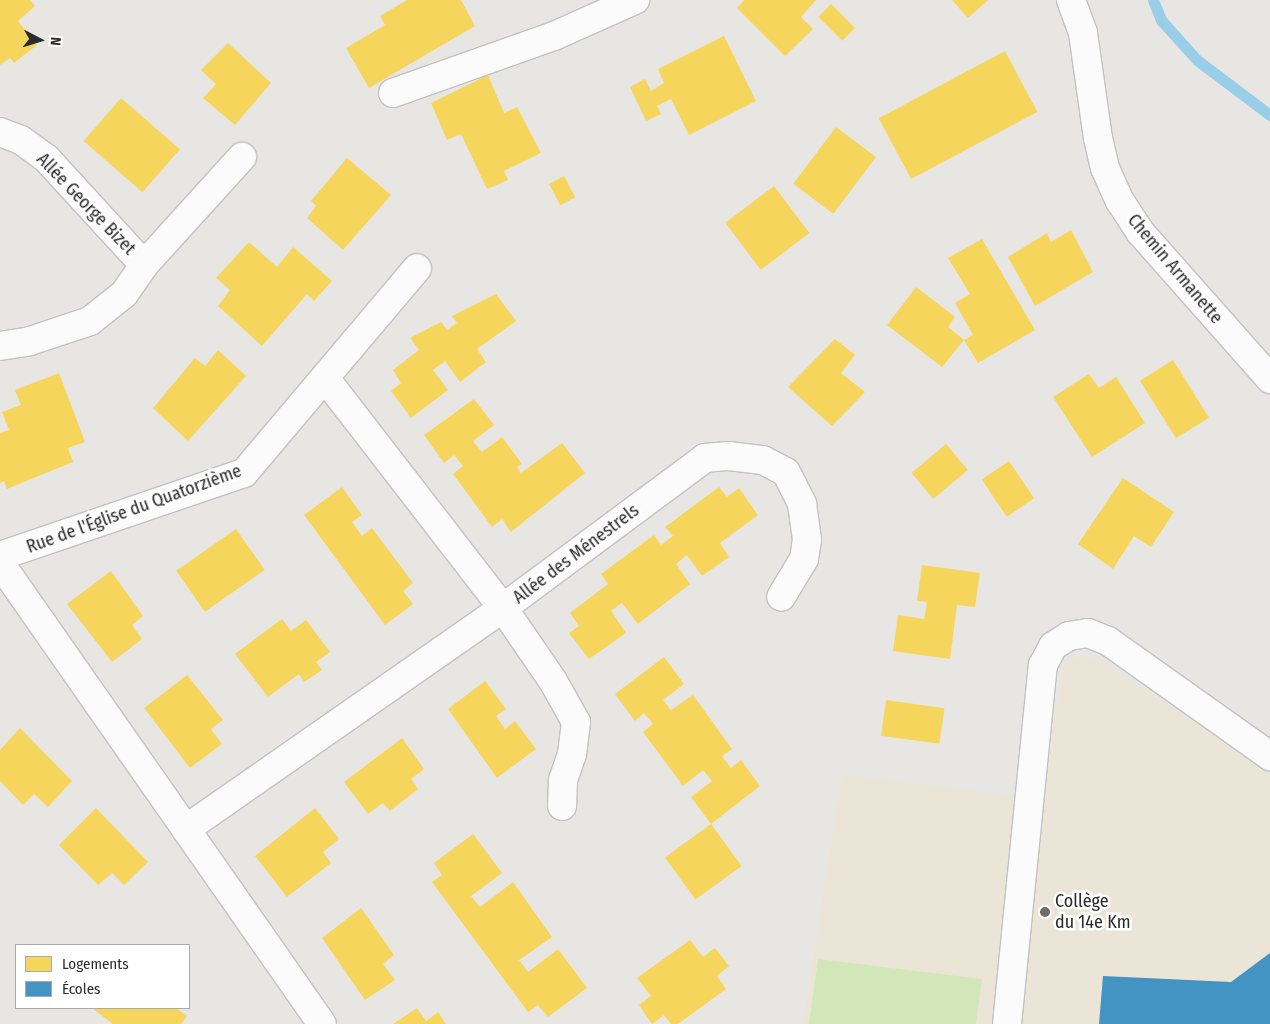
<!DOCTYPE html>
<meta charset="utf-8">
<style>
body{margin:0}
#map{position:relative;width:1270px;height:1024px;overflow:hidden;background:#e8e6e2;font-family:"Fira Sans Condensed",sans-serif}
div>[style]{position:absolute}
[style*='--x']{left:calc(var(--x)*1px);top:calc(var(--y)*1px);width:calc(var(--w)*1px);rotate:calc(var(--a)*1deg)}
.education>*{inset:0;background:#ebe5d7}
.pitch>*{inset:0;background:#d2e7b9}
.homes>*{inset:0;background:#f6d55c;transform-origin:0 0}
.schools>*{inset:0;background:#4393c3}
.stream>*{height:11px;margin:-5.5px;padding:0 5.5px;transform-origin:5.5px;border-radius:5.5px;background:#98cee8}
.roads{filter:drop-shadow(1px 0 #c2c2c2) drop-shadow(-1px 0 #c2c2c2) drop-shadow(0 1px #c2c2c2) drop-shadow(0 -1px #c2c2c2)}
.minor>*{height:28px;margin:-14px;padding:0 14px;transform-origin:14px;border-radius:14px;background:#fcfbfb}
.dots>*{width:14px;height:14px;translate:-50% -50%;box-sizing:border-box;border:2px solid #fff;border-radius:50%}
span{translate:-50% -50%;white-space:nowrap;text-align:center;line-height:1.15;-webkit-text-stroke:5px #fff;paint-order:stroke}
.street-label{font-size:18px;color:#2b2b2b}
.poi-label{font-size:18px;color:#2b2b2b}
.left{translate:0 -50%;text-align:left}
.legend{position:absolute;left:15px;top:944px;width:175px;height:65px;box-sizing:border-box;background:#fff;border:1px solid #aaa;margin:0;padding:6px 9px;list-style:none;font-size:15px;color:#2b2b2b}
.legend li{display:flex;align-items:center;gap:10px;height:25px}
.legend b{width:25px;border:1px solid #aaa}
.north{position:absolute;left:15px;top:15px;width:50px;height:50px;-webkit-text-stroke:4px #fff;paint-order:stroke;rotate:95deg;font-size:14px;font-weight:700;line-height:20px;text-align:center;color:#2b2b2b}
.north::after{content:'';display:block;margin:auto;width:18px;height:22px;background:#2b2b2b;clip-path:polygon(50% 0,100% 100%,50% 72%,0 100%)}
</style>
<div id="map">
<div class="education">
<i style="clip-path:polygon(1082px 655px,1106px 664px,1256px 762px,1270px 776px,1270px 1024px,803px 1024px,842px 775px,1044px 799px,1063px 665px)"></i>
</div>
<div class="pitch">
<i style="clip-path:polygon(818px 959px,982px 979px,976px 1024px,809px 1024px)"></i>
</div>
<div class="homes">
<i style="clip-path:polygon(0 0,30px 0,35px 6px,18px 21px,37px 45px,14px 63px,10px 58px,0 65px)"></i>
<i style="clip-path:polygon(407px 0,461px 0,475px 26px,369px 88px,346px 48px,385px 25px,380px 16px)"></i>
<i style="clip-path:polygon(744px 0,816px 0,801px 17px,813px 29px,785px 56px,737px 8px)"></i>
<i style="clip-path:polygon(952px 0,988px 0,968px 18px)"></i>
<i style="left:831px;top:4px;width:34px;height:18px;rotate:45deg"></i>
<i style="clip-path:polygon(724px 36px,756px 101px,689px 135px,671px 99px,657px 106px,661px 114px,646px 121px,630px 87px,645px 79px,651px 91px,664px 83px,658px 69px)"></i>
<i style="clip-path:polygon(228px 43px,271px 83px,235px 125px,203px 98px,216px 84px,201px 70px)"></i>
<i style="left:1005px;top:51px;width:69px;height:143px;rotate:62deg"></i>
<i style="clip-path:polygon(488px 75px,504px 113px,517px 107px,541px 153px,504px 171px,508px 180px,487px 189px,461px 134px,447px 140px,431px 103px)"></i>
<i style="left:121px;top:98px;width:78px;height:57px;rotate:41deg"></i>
<i style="left:836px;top:127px;width:50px;height:71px;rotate:37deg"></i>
<i style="clip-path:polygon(347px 158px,391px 195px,343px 250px,307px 218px,316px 206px,311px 201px)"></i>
<i style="left:564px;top:176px;width:24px;height:17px;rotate:62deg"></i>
<i style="left:774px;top:186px;width:59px;height:61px;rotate:53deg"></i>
<i style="clip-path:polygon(1071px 230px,1093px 272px,1035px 306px,1008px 257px,1047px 233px,1051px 242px)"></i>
<i style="clip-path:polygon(982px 239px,1035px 330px,978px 363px,964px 340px,973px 335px,955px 303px,970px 294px,948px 258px)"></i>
<i style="clip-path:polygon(249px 242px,277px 267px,293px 247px,332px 281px,314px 301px,307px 294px,262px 346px,218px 306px,230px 290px,216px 278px)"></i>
<i style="clip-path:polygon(916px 287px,955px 317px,948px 327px,964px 340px,942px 367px,887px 325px)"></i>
<i style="clip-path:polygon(496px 294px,516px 321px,477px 349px,486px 362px,460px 382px,445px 361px,433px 370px,448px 390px,411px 418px,391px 391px,401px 383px,393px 370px,419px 350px,410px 338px,441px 322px,447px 330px,457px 323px,452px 316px)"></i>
<i style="clip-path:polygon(835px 339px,855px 355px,841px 373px,865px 392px,832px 426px,788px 387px)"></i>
<i style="clip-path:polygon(218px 350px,246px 376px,188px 441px,153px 408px,195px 358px,205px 366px)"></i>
<i style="left:1173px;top:360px;width:68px;height:39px;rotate:58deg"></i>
<i style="clip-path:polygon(59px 373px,85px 442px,68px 448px,73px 462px,7px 489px,4px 481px,0 483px,0 433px,9px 430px,2px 412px,21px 405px,15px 390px)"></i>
<i style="clip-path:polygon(1089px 374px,1099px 388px,1116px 377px,1145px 423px,1092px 457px,1053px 397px)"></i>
<i style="clip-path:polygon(474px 399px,494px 425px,473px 441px,482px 452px,502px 437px,522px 464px,517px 467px,521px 473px,562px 443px,585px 473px,511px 532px,502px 519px,492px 527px,453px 474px,463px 466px,454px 455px,444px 463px,424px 435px)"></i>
<i style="left:946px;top:444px;width:34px;height:45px;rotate:50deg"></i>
<i style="left:1009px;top:461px;width:45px;height:33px;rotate:56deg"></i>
<i style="clip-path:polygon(1123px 478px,1174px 512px,1151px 547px,1134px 536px,1113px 569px,1078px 544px)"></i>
<i style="clip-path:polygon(342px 487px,362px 515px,352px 522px,362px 536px,372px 528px,413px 583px,403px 591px,413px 604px,385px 625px,304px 515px)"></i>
<i style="clip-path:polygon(719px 487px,727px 497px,739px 488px,758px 515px,720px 543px,729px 557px,702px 576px,687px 555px,676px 564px,690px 584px,638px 624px,622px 603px,611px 611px,626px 633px,589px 659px,569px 633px,579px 626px,570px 613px,608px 584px,601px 574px,654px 535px,661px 545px,673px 536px,665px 527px)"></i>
<i style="left:236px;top:529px;width:50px;height:73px;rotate:55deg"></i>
<i style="clip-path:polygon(922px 565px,980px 573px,975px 607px,957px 605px,950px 659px,893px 651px,898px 615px,924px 619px,927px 602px,917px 601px)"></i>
<i style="clip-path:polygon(111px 571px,143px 616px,132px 625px,142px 639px,112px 662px,67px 604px)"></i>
<i style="clip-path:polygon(282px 619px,291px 631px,306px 620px,330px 652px,316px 662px,322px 670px,304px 682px,299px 674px,268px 697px,235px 654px)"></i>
<i style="clip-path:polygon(664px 657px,684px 684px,663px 700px,671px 710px,693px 695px,732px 749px,722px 756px,731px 768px,741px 760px,760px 786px,711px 824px,691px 797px,712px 781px,703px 770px,683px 786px,643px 732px,653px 724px,644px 713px,635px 721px,615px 694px)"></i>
<i style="clip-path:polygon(187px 675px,223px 720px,211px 729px,222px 744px,190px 768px,144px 708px)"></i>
<i style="clip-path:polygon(485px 681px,506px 709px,496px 716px,505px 729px,515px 721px,536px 749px,497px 778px,448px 709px)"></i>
<i style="left:886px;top:700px;width:59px;height:36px;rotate:8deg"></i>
<i style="clip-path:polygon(20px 728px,72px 781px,48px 807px,34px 794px,23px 805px,0 781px,0 750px)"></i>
<i style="clip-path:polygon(402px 738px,424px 769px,411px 779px,418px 789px,390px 811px,383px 803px,368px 814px,344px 782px)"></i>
<i style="clip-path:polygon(96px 808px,148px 862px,124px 885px,112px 873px,98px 885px,59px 845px)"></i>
<i style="clip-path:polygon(315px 808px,339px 839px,323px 852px,331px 863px,287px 897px,255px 856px)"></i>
<i style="left:711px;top:824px;width:52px;height:57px;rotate:54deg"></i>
<i style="clip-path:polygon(473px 834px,502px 873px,471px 896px,480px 907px,513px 882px,552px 937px,519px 960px,528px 972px,558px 949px,587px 988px,548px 1017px,538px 1005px,528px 1012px,432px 882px,442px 875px,434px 863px)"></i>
<i style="clip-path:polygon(361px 908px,394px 955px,383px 964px,395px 980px,365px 1000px,322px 938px)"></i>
<i style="clip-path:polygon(690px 940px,703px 957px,715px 948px,729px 966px,717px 976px,726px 989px,678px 1024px,671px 1024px,664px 1015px,652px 1024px,639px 1005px,651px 996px,637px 978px)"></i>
<i style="clip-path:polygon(92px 1008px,176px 1008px,187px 1016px,181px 1024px,113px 1024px)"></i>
<i style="clip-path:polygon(417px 1008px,426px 1021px,438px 1012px,446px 1024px,393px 1024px)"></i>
</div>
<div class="schools">
<i style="clip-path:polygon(1270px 953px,1270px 1024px,1099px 1024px,1103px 976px,1231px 982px)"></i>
</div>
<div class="stream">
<i style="--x:1153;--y:0;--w:22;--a:68"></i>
<i style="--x:1161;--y:20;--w:54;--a:48"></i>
<i style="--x:1197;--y:60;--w:91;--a:37"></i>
</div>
<div class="roads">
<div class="minor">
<i style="--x:1071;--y:0;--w:35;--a:70"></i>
<i style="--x:1083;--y:33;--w:106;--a:81.9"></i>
<i style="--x:1098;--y:138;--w:31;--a:77"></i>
<i style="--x:1105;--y:168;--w:36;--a:66"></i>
<i style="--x:1120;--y:201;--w:38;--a:57"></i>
<i style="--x:1141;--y:233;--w:195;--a:48.5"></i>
<i style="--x:393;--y:93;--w:171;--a:-19.5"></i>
<i style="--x:554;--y:36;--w:89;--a:-24"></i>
<i style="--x:0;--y:132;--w:22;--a:21"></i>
<i style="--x:21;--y:140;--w:31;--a:36"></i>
<i style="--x:46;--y:158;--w:145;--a:47.5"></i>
<i style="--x:0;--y:346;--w:30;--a:-9"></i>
<i style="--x:30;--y:341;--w:63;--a:-18.4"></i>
<i style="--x:90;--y:321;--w:43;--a:-38.5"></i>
<i style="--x:124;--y:294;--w:35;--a:-55"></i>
<i style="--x:144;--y:265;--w:146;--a:-47.8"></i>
<i style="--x:325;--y:378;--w:291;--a:52.3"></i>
<i style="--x:503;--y:608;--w:252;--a:-36.6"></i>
<i style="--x:705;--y:458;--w:24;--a:-5"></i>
<i style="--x:729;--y:456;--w:34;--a:7"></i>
<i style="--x:763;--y:460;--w:26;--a:28"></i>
<i style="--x:786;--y:472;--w:36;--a:63"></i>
<i style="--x:802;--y:504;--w:36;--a:82"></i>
<i style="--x:807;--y:540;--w:19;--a:99"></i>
<i style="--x:804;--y:559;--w:44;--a:121.2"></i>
<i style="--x:0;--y:556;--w:258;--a:-18.8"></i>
<i style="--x:244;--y:473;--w:268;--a:-49.8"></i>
<i style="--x:0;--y:563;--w:562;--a:55.07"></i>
<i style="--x:186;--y:829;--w:386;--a:-34.9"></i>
<i style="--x:503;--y:608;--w:88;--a:55.6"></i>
<i style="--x:553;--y:681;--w:47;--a:60.7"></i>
<i style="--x:576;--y:722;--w:32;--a:97"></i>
<i style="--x:572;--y:754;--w:28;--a:109"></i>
<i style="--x:563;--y:780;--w:26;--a:92"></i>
<i style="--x:1007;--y:1024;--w:361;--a:-84.3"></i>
<i style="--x:1043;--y:665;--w:21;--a:-62"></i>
<i style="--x:1053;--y:646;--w:19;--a:-32"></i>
<i style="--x:1069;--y:636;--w:19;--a:-9"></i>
<i style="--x:1088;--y:633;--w:22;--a:22"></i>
<i style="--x:1108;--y:641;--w:199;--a:35.4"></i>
</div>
</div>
<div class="dots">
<i style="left:1045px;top:912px;background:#6d6c6b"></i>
</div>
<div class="street-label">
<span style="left:86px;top:204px;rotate:46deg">Allée George Bizet</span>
<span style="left:1175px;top:269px;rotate:50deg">Chemin Armanette</span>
<span style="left:134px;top:509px;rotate:-20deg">Rue de l'Église du Quatorzième</span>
<span style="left:576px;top:554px;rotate:-37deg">Allée des Ménestrels</span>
</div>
<div class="poi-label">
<span class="left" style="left:1055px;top:912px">Collège<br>du 14e Km</span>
</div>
<ul class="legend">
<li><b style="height:14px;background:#f6d55c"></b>Logements</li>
<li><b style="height:14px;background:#4393c3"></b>Écoles</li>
</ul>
<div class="north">N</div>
</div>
